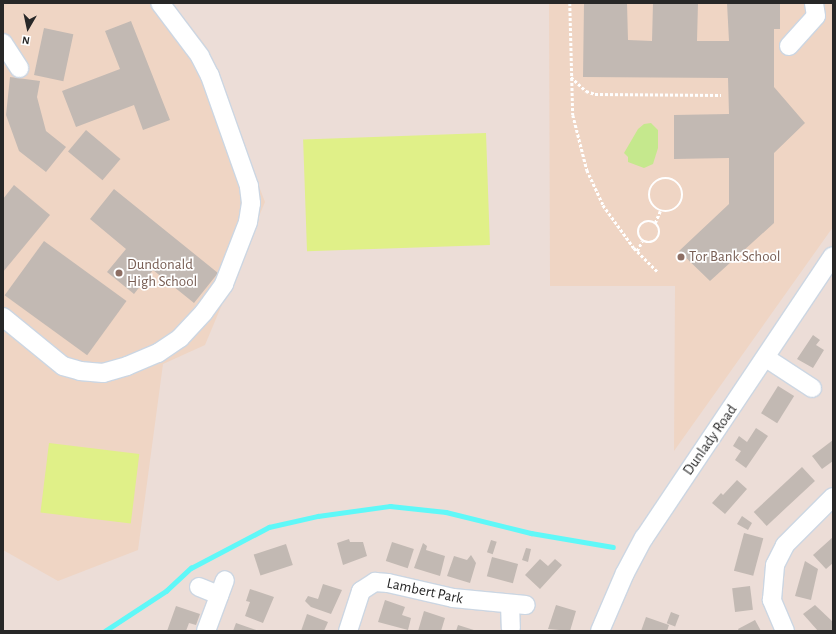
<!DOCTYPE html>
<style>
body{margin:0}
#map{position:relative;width:836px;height:634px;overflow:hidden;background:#ecddd7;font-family:"Alegreya Sans",sans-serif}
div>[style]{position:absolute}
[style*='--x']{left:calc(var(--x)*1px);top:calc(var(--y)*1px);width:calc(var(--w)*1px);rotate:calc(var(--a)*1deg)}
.education>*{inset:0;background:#efd5c4}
.green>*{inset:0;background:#c5e88d}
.pitch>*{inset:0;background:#e0f088;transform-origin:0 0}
.stream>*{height:4.5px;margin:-2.25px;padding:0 2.25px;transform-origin:2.25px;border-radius:2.25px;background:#5ff8f8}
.building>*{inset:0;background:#c2b9b3;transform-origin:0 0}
.path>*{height:2.5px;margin-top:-1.25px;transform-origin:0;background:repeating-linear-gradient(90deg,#fff 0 3px,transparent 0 5px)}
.path>.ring{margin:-1.25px;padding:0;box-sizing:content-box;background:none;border:2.5px solid #fff;border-radius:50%}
.roads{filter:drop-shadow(1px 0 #ccd6e2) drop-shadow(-1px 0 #ccd6e2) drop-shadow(0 1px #ccd6e2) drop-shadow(0 -1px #ccd6e2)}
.minor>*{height:18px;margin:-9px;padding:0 9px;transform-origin:9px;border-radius:9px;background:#fff}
.dots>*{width:11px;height:11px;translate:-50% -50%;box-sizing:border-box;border:2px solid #fff;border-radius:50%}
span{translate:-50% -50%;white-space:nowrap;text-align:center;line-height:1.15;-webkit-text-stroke:3.5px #fff;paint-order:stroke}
.education-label{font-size:15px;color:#785e54}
.left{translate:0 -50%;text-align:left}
.street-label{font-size:15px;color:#272727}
.frame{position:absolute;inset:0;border:4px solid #272727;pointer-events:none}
.north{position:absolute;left:8px;top:8px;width:40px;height:40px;-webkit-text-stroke:3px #fff;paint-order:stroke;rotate:189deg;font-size:11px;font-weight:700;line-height:16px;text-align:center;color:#272727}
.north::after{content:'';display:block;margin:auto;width:14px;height:18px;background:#272727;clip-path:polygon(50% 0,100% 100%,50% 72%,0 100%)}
</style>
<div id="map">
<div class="education">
<i style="clip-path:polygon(3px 3px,172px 3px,205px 45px,265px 202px,205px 345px,163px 364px,138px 550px,58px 581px,3px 550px)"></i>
<i style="clip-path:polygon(549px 3px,833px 3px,833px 227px,674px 451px,675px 286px,550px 286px)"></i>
</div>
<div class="green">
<i style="clip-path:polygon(651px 123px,658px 130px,658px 148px,653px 164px,644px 168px,628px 162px,628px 157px,624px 153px,638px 129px,644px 124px)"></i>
</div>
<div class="pitch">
<i style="left:486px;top:133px;width:112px;height:183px;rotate:88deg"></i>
<i style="left:49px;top:443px;width:91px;height:70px;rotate:7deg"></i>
</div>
<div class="stream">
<i style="--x:105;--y:631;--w:73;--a:-33.3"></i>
<i style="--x:166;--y:591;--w:34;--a:-43"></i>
<i style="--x:191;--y:568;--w:88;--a:-27.7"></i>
<i style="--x:269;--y:527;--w:50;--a:-12.7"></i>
<i style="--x:318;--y:516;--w:73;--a:-7.9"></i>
<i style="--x:390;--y:506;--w:56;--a:6.1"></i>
<i style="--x:446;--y:512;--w:88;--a:13.9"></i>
<i style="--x:531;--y:533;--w:83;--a:9.7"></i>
</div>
<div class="building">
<i style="clip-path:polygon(584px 3px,627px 3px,628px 40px,652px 41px,653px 3px,698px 3px,697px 41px,729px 41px,727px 3px,780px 3px,780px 29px,774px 29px,774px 87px,805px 123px,774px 153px,774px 223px,710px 281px,679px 251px,729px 204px,729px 158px,674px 159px,674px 115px,729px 114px,728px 78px,583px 77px)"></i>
<i style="clip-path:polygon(131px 21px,170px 120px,143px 130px,134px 105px,76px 127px,62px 91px,120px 69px,105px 31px)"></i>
<i style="left:44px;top:28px;width:30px;height:48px;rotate:12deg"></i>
<i style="clip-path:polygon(10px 77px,40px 81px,37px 97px,46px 131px,66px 147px,46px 172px,19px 151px,6px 115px)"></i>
<i style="left:86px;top:130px;width:45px;height:28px;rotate:40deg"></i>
<i style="clip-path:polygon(14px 185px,50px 215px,3px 272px,3px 199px)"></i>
<i style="clip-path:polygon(114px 189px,218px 273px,194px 303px,153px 270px,134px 294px,107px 272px,126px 249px,90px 219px)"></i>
<i style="left:44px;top:241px;width:102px;height:67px;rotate:36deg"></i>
<i style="clip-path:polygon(813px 335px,820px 340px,816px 345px,824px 350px,813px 368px,797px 359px)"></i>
<i style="left:778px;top:386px;width:19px;height:32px;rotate:32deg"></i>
<i style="clip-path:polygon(756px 428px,768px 436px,746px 468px,735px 460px,741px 451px,733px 446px,739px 436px,747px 442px)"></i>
<i style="clip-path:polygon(833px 440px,833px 461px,822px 469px,812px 456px)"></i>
<i style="left:802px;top:467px;width:19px;height:66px;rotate:47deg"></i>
<i style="clip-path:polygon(737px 480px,747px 489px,725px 514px,712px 503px,721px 493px,723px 495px)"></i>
<i style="clip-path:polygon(742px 516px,752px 523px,748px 530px,737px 524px)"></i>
<i style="left:744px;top:533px;width:20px;height:39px;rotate:15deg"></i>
<i style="clip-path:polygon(833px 537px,833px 563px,826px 569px,813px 555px)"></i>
<i style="clip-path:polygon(349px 539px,350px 542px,363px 542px,367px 556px,343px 565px,337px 543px)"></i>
<i style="left:491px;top:540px;width:6px;height:13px;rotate:18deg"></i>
<i style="left:392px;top:542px;width:23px;height:20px;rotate:18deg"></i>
<i style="clip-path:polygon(423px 543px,427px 546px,426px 550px,445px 556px,440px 576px,414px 568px)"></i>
<i style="left:286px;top:544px;width:22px;height:34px;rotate:72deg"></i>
<i style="clip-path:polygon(526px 548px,531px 549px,528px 562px,522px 560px)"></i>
<i style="clip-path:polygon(471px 555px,476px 563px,470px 583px,447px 576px,454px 556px,467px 560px)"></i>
<i style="left:492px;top:557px;width:27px;height:20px;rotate:15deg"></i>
<i style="clip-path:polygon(540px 559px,548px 566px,555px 559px,562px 565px,540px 589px,525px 575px)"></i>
<i style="clip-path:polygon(805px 561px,818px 569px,811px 600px,795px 596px)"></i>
<i style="clip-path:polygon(323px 584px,342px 590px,331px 614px,311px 607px,305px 601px,308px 596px,318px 599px)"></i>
<i style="left:750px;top:586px;width:24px;height:18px;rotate:83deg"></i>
<i style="clip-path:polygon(250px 589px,274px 597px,263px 623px,245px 616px,250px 602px,246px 601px)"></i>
<i style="clip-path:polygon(385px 600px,405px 607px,402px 615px,411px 618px,408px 630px,378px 622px)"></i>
<i style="clip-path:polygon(556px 605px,576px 611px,570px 631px,548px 629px)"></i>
<i style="clip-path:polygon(815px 605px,833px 622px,833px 631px,818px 631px,803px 614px)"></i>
<i style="clip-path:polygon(176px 606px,200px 614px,196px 625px,189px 623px,186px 631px,167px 631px)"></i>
<i style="clip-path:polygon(424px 611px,445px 618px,441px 631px,418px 631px)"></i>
<i style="left:671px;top:612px;width:9px;height:12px;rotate:21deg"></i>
<i style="clip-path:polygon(307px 614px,328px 622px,324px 631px,301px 631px)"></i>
<i style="clip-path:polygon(646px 617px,669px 625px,667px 631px,641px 631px)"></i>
<i style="clip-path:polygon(755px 620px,761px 631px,739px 631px,738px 629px)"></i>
<i style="clip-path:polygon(236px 623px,259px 631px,233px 631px)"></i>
<i style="clip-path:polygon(458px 625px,477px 631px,456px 631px)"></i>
</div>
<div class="path">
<i style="--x:570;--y:3;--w:112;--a:88.5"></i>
<i style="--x:573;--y:115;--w:57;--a:75.7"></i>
<i style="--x:587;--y:170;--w:38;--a:65"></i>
<i style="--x:603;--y:205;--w:53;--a:54.2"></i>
<i style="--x:634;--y:248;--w:34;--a:45"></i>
<i style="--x:571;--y:77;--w:21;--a:43"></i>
<i style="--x:586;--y:91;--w:9;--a:18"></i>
<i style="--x:595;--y:94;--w:126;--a:0.5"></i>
<i class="ring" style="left:649px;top:178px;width:31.5px;height:31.5px"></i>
<i class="ring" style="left:638px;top:221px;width:19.5px;height:19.5px"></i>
<i style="--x:655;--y:223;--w:13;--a:-67"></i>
<i style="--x:637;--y:251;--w:11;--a:-63"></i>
</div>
<div class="roads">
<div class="minor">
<i style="--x:3;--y:43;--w:30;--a:57"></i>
<i style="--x:789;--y:46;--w:40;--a:-48"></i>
<i style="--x:816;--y:16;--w:13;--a:-99"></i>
<i style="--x:3;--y:317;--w:77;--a:39.2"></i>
<i style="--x:63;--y:366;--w:18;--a:16"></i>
<i style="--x:80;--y:371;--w:23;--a:5"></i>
<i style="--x:103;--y:373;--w:25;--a:-16"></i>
<i style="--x:127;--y:366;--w:34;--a:-23"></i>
<i style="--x:158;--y:353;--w:27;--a:-34"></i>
<i style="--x:180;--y:338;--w:35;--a:-47"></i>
<i style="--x:204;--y:312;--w:34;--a:-54"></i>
<i style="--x:224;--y:284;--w:66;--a:-68.8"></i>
<i style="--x:248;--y:222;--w:19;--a:-81"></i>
<i style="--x:251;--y:203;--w:17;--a:-97"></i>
<i style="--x:249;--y:186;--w:117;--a:-109.5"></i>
<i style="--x:210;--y:76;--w:22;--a:-117"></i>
<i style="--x:200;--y:56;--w:66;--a:-127"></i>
<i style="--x:766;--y:358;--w:55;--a:33.1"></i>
<i style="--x:199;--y:587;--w:22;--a:22"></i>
<i style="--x:510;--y:604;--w:24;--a:88"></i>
<i style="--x:206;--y:631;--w:54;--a:-69.6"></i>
<i style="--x:348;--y:631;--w:42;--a:-72"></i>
<i style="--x:361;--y:591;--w:17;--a:-33"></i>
<i style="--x:375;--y:582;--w:13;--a:4"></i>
<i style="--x:388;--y:583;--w:67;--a:13"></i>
<i style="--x:453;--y:598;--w:73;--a:5.5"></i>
<i style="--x:600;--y:631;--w:63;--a:-66.7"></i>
<i style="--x:625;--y:573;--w:40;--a:-62"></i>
<i style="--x:644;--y:538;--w:339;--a:-56.2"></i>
<i style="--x:785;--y:631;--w:34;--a:-113"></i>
<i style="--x:772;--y:600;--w:35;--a:-85"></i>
<i style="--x:775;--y:565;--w:22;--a:-63"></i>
<i style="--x:785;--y:545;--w:68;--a:-45"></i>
</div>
</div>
<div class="dots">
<i style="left:681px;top:257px;background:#8d6e63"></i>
<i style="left:119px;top:273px;background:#8d6e63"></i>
</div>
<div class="education-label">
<span class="left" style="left:689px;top:257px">Tor Bank School</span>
<span class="left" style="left:127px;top:273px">Dundonald<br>High School</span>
</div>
<div class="street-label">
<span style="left:710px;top:440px;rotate:-55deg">Dunlady Road</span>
<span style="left:425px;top:591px;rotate:12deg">Lambert Park</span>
</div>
<div class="frame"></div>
<div class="north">N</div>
</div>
